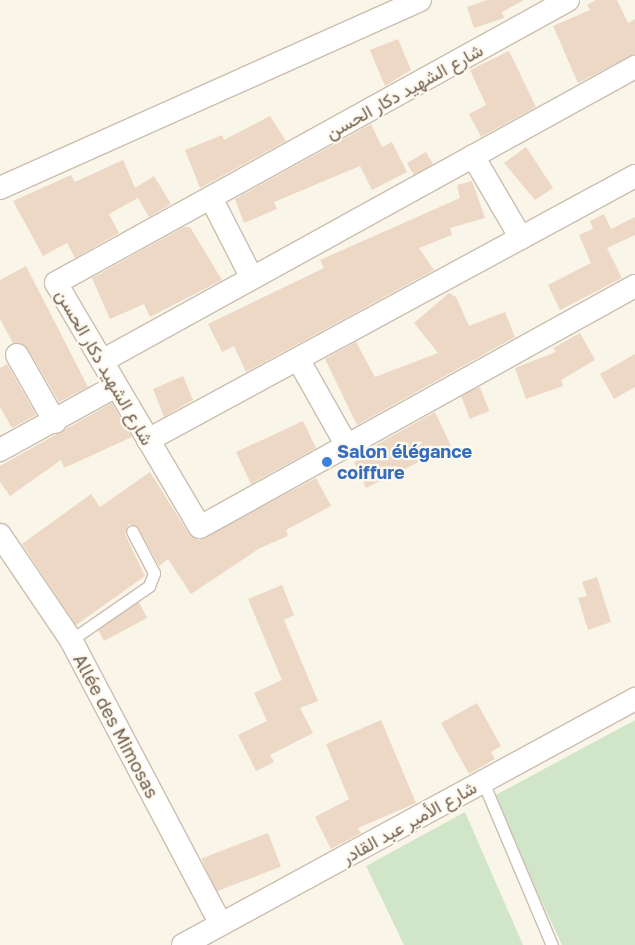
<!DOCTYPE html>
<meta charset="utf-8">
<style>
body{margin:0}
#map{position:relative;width:635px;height:945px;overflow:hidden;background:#faf5e9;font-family:"Golos Text",Vazirmatn,sans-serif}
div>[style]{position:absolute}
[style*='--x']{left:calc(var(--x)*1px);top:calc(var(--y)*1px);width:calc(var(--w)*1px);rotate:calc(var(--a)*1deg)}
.green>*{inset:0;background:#d1e6c9}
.building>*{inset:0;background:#ecd8c4;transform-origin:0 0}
.roads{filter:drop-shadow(1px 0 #cbbeb0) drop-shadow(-1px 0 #cbbeb0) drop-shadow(0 1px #cbbeb0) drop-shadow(0 -1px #cbbeb0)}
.service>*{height:11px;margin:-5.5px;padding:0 5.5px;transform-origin:5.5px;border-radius:5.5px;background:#fff}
.minor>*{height:22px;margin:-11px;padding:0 11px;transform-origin:11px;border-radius:11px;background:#fff}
.dots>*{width:14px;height:14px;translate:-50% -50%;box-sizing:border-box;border:2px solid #fdf9ef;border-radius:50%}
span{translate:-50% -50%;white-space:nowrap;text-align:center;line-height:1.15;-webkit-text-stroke:4.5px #fdf9ef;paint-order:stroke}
.street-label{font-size:18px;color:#715f50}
.shop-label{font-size:18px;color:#366cbe;font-weight:700}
.left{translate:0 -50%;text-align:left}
</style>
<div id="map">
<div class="green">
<i style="clip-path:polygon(635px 720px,635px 945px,562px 945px,492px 797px)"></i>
<i style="clip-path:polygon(465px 812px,523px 945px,404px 945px,366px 866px)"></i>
</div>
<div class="building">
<i style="clip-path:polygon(487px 0,524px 0,502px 12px,504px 18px,474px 28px,467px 7px)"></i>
<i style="clip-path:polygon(596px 0,617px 0,628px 23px,635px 19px,635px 54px,578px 83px,553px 26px,590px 10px,587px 5px)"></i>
<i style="clip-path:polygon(398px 39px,411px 70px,385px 86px,370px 50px)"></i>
<i style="clip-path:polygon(509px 51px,536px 107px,481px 137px,469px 114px,486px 105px,470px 70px)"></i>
<i style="clip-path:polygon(270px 116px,286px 141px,200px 188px,185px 150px,222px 135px,224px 140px)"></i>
<i style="clip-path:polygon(371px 124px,382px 147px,392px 142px,407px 172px,372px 190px,360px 166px,274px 202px,277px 209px,244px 223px,235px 199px)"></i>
<i style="clip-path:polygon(526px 147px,553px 188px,535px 200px,504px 163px)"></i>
<i style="left:426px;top:152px;width:14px;height:22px;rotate:60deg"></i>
<i style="clip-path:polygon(123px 160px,135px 188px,154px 176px,171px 204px,149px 217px,138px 198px,109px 214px,119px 233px,75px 258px,67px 243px,43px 256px,13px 201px,71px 175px,75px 182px)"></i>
<i style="clip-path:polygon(472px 181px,485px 218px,450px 228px,452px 235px,419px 248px,434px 270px,246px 372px,234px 346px,222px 352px,208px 324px,324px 268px,320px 260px,460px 198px,457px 185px)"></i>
<i style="clip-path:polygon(604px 214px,611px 229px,635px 217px,635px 235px,607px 248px,622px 278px,560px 310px,548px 285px,591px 263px,579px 235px,593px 229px,590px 221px)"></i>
<i style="clip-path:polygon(184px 227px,190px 227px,222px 280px,150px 317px,144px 304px,110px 319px,92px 278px)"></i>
<i style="clip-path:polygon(26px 266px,88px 387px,59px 402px,28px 349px,13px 343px,0 319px,0 280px)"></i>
<i style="clip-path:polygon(449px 293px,456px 297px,469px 326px,505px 312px,515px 337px,357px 425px,325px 359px,356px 342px,375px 377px,438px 353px,414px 323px)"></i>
<i style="clip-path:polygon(580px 333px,595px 360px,561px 380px,563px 386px,526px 399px,515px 368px,556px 352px,553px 348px)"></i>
<i style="clip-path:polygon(635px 354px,635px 387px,614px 399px,600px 374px)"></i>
<i style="clip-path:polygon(7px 364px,36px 415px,12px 428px,0 407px,0 368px)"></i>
<i style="clip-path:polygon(183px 376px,193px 400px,164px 417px,153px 389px)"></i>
<i style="left:480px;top:387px;width:26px;height:21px;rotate:69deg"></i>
<i style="clip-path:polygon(112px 403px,132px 437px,64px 468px,61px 460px,10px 496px,0 482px,0 466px)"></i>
<i style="clip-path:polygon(435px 412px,451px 446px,366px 488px,354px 462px,360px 459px,358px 455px)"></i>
<i style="clip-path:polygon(303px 421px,316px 448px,251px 484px,236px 452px)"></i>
<i style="clip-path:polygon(150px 472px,189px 534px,199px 540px,316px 478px,331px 506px,286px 530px,288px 536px,260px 548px,191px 594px,168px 559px,159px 566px,138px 527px,129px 524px,125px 534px,145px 576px,76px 625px,22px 544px,91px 494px,100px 507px)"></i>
<i style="clip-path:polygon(597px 577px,611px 622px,588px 630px,578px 598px,587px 596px,582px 582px)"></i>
<i style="clip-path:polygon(282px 585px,294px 615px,284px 620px,318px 701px,300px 708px,313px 733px,270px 755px,274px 762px,256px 771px,238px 735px,267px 721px,254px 693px,282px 680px,248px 599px)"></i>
<i style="clip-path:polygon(139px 602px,147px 618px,104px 641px,98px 630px)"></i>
<i style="clip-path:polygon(477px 703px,501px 746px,491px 752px,495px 759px,469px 774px,441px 723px)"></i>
<i style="clip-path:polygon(381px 720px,416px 803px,358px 828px,361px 833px,331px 849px,315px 817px,349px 799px,326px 744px)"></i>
<i style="left:268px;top:833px;width:36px;height:71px;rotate:69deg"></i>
</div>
<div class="roads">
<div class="service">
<i style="--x:71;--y:640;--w:95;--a:-34.7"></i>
<i style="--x:149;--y:586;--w:14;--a:-69"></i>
<i style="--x:154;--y:573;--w:47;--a:-117.6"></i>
<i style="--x:483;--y:782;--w:177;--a:67.1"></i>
</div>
<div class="minor">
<i style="--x:568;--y:0;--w:585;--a:151.07"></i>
<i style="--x:56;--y:283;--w:283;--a:59.5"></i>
<i style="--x:200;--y:527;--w:497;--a:-29"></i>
<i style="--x:473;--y:156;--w:95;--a:59.7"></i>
<i style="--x:0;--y:188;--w:460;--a:-24.1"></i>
<i style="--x:211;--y:198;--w:90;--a:62.9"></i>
<i style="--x:17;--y:355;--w:77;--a:60.4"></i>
<i style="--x:298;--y:359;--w:100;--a:60.6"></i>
<i style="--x:102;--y:361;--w:609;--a:-28.88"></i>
<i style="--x:148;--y:440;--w:554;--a:-28.46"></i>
<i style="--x:0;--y:450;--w:132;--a:-28.9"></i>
<i style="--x:0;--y:535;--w:127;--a:55.9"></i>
<i style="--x:71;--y:640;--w:321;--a:62.2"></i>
<i style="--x:183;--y:945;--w:515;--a:-28.56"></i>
</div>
</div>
<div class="dots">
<i style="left:327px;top:462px;background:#3f7fe0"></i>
</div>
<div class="street-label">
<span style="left:404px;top:91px;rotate:-29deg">شارع الشهيد دكار الحسن</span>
<span style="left:105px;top:367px;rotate:60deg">شارع الشهيد دكار الحسن</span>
<span style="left:116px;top:726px;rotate:62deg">Allée des Mimosas</span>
<span style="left:409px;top:822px;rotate:-29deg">شارع الأمير عبد القادر</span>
</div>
<div class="shop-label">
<span class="left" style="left:337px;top:462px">Salon élégance<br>coiffure</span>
</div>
</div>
